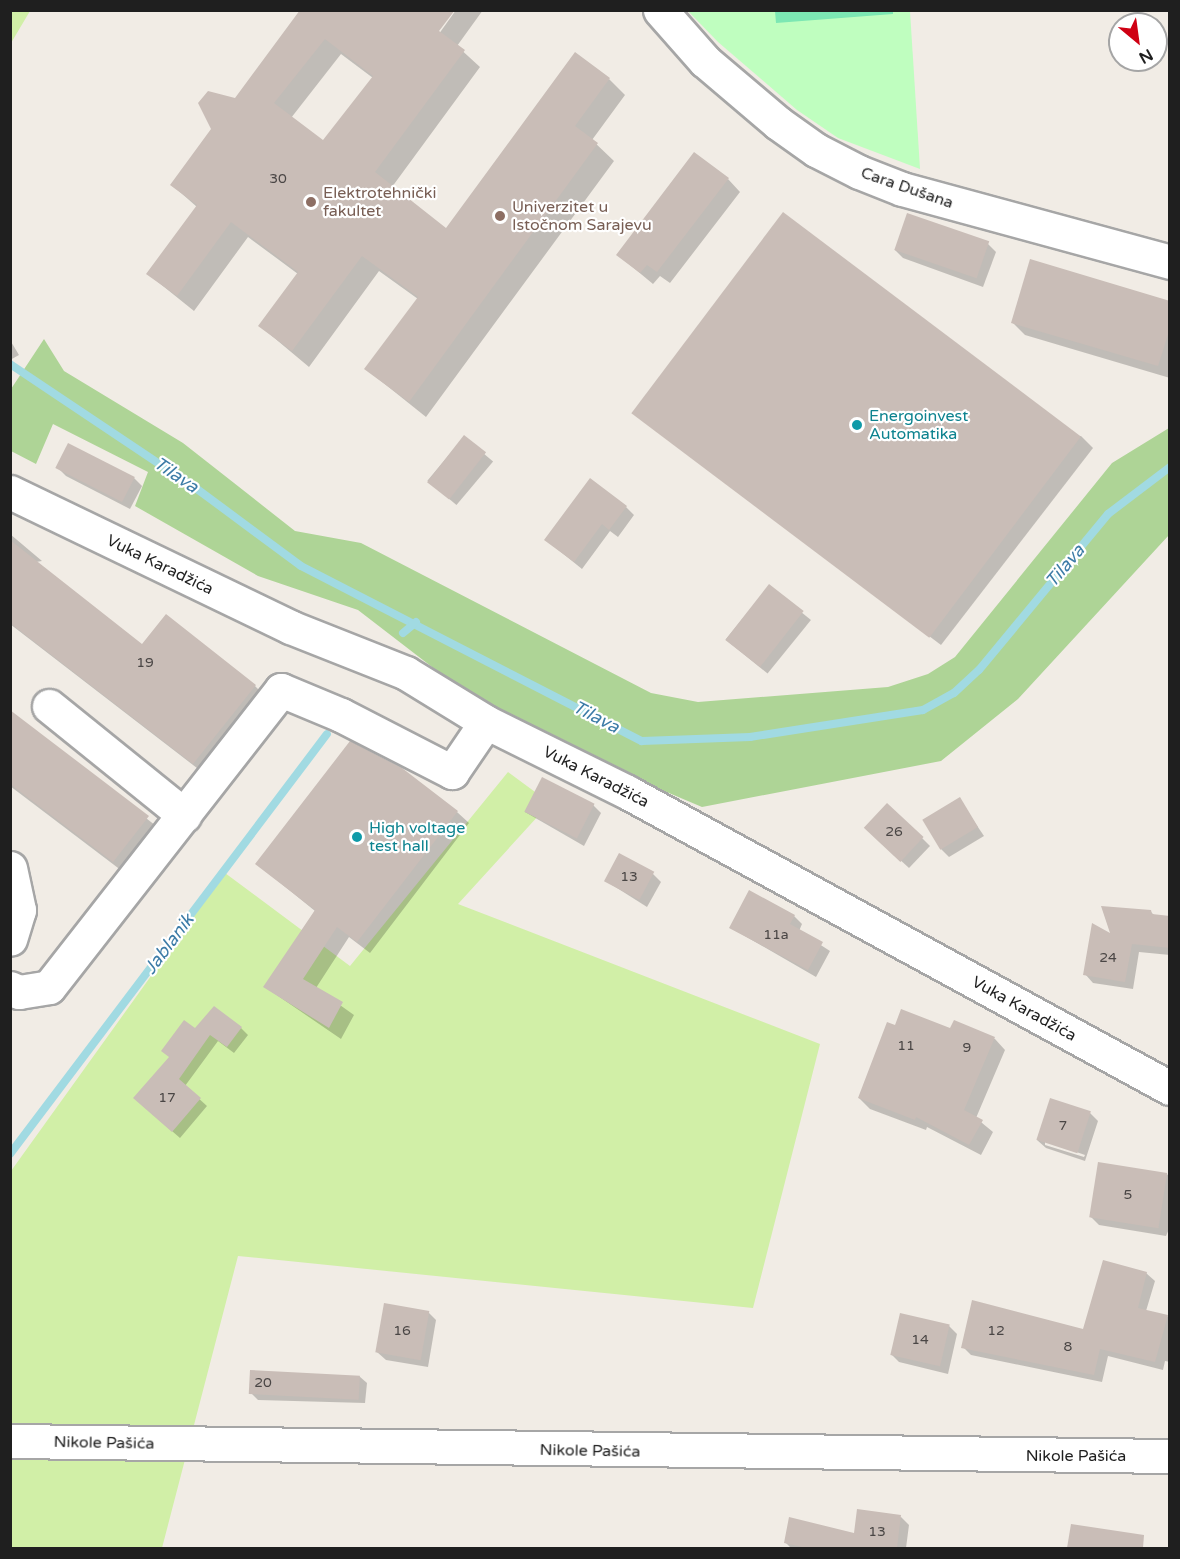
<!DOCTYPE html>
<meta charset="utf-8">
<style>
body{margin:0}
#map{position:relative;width:1180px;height:1559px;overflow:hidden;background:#f1ece5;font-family:"Varela Round",sans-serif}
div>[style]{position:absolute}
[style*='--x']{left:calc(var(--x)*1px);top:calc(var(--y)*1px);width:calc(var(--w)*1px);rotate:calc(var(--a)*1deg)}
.grass>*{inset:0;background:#d1efa7}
.forest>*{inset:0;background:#aed496}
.park>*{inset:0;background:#bffebf}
.pitch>*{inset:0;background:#7ce7b3}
.shadow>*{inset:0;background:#0003;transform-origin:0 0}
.stream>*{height:8px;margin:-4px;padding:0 4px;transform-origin:4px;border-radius:4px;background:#a1dae2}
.building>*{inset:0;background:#c9bdb7;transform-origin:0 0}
.roads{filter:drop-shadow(2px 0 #a6a6a6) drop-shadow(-2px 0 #a6a6a6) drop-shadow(0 2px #a6a6a6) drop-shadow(0 -2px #a6a6a6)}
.minor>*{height:33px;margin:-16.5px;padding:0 16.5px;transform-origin:16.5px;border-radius:16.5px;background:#fff}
.dots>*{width:16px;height:16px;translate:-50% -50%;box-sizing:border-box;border:3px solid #fff;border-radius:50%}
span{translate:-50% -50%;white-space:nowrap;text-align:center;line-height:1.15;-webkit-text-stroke:4.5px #fff;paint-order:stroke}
.number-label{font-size:14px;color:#4a4645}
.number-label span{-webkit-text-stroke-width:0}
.street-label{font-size:16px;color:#1f1f1f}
.education-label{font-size:16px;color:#785e54}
.left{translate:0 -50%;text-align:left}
.culture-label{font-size:16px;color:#0d838f}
.water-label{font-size:18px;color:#3d7ca7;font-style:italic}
.frame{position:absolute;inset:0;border:12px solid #1f1f1f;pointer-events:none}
.north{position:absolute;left:1108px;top:12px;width:60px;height:60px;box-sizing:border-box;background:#fff;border:2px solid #a5a5a5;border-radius:50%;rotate:151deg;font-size:16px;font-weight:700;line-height:24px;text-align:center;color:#1f1f1f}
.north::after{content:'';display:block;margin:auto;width:21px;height:27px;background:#cf0013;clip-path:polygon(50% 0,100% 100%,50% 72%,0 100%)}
</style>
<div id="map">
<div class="grass">
<i style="clip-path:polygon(11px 10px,30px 11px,11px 43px,10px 11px)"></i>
<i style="clip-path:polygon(508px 772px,550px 803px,458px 904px,820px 1044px,753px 1308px,238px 1256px,162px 1548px,11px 1548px,11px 1171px,225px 873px,350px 966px)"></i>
</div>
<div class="forest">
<i style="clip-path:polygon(44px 339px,64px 371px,183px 443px,295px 531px,361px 543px,651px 693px,698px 702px,888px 687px,928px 674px,955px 657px,1112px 463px,1169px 428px,1169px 535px,1018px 699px,941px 761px,702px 807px,591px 760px,471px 697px,358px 610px,258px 576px,135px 506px,148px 472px,53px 424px,36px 464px,11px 451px,11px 389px)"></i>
</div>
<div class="park">
<i style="clip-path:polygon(688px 11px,910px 11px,920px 169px,838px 138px,797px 110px,718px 42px)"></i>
</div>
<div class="pitch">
<i style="clip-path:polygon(893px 11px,893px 14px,776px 23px,775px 11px)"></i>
</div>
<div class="shadow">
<i style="clip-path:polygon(evenodd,301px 10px,436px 38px,456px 10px,483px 10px,457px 46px,480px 67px,392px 187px,447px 230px,609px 79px,625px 95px,592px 140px,614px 161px,426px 417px,366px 369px,418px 299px,379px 271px,309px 367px,260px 326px,298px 274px,248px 237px,194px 311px,148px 274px,197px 207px,172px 185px,301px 10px,341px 54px,373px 78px,323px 142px,291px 118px,341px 54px)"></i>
<i style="clip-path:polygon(728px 179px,740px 192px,670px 283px,660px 276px,653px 284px,618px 255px)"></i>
<i style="clip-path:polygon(988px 244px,996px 252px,983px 287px,903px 258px,895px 250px)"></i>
<i style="clip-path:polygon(1170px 302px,1170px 378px,1025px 335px,1013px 323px)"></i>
<i style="clip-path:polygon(10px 340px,19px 355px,10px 360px)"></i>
<i style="clip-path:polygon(634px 414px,1081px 436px,1093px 448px,941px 645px)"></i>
<i style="left:464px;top:437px;width:38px;height:57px;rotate:40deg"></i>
<i style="clip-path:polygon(57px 467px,134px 478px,142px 486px,130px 509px,66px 476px)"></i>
<i style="clip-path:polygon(626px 507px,634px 515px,618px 537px,610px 531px,582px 569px,546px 540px)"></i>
<i style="clip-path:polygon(10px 534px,42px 561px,36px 562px,142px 646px,255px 686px,267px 698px,206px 775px,10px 624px)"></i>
<i style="left:769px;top:586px;width:54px;height:69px;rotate:39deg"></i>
<i style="clip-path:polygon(10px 712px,160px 829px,126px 874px,10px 786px)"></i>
<i style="clip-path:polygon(959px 799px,984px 836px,949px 857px,941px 849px)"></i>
<i style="clip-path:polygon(593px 805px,601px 813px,584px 846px,525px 812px)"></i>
<i style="clip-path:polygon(457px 812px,469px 823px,370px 953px,349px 937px,316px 988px,354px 1015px,341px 1039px,265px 987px,315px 911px,257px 864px)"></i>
<i style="clip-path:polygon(874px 836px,922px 838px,930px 846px,909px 868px)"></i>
<i style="clip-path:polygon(653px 874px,661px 882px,647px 907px,606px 881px)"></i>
<i style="clip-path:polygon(750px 892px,794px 916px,802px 924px,799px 931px,830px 951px,816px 977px,731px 928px)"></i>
<i style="clip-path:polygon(1150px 911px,1155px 916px,1170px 918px,1170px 955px,1139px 952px,1133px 989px,1093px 983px,1085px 974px)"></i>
<i style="clip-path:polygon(955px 1022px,995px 1039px,1005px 1050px,976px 1118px,993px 1132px,981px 1155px,927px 1127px,926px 1130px,870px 1109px,859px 1098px,896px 1027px,951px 1030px)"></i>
<i style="clip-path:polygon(241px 1028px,248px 1035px,234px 1053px,218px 1041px,185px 1086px,207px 1106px,180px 1138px,142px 1105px,170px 1058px,195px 1030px)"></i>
<i style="clip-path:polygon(evenodd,1090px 1113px,1098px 1121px,1085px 1161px,1046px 1148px,1037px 1140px,1090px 1113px,1045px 1141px,1085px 1155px,1084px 1157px,1045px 1145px,1045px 1141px)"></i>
<i style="clip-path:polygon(1100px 1164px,1170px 1175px,1170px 1227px,1166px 1236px,1099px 1225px,1091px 1217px)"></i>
<i style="clip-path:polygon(1146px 1273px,1155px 1281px,1146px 1311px,1170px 1317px,1170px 1362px,1165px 1361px,1163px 1370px,1108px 1356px,1102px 1382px,971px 1355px,963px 1347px,1084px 1330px)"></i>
<i style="clip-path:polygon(428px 1312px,436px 1320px,428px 1367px,386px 1360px,377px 1352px)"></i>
<i style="clip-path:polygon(949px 1326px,957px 1334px,948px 1374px,899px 1362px,891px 1354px)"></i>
<i style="clip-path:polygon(359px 1376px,367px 1383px,365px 1403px,258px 1400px,251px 1393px)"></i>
<i style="clip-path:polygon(901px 1517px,909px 1525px,906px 1548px,791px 1548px,785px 1542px,855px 1535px)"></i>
<i style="clip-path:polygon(1072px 1526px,1142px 1543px,1141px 1548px,1069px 1548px)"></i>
</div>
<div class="stream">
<i style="--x:10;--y:364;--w:225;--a:33.8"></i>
<i style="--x:197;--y:489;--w:129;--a:36.5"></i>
<i style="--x:301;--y:566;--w:383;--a:27.2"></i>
<i style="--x:642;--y:741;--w:108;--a:-2.1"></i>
<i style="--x:750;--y:737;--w:175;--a:-8.9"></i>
<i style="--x:923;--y:710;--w:35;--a:-29"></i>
<i style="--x:954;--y:693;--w:34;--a:-43"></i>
<i style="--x:979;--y:670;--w:202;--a:-50.4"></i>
<i style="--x:1108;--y:514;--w:78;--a:-37.2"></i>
<i style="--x:403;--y:633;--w:17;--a:-40"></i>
<i style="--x:10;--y:1154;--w:526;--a:-52.96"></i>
</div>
<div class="building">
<i style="clip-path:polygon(evenodd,300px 10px,455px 10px,439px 31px,465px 50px,375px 172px,446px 228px,575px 52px,610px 78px,575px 126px,598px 143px,409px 402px,364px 369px,418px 297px,362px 256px,292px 351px,258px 326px,298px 272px,231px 222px,177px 296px,146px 274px,197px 205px,170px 185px,211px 129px,198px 103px,208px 91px,235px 98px,300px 10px,325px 39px,373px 76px,323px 140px,274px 103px,325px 39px)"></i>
<i style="clip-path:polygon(694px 152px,729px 178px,657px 272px,647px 265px,640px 273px,616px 255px)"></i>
<i style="left:783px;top:212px;width:373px;height:252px;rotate:37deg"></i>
<i style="left:907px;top:213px;width:87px;height:39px;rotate:19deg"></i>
<i style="clip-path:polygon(1030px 259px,1170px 301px,1170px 328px,1158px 366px,1011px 323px)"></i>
<i style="left:464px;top:435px;width:28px;height:60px;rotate:38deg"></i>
<i style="left:68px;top:443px;width:75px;height:28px;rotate:27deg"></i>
<i style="clip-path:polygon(590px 478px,627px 506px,609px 530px,602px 524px,574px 562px,544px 540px)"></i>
<i style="clip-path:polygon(10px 540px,142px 644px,166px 614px,256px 685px,193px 764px,10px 623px)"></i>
<i style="left:769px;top:584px;width:44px;height:71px;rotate:38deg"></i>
<i style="clip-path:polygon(10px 710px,149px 816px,113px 862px,10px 784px)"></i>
<i style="clip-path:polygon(350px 741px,402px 768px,458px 811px,357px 942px,337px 927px,303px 979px,343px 1002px,329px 1028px,263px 987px,315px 910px,255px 864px)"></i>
<i style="left:542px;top:777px;width:59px;height:39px;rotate:27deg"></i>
<i style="left:960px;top:797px;width:35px;height:44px;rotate:59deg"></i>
<i style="left:887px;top:803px;width:50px;height:34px;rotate:43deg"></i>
<i style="left:619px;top:853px;width:40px;height:32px;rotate:28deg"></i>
<i style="clip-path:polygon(749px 890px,795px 915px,790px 924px,823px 942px,808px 970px,729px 928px)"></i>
<i style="clip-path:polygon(1101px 906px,1151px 910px,1152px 914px,1170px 916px,1170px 948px,1132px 944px,1125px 982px,1083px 975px,1092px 923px,1110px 933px)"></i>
<i style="clip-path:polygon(214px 1006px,242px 1027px,227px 1047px,210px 1035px,179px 1079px,201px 1098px,172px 1132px,133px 1098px,169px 1057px,161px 1051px,184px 1020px,195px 1028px)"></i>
<i style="clip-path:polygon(901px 1009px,950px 1028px,954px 1020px,995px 1037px,964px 1110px,983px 1120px,969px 1145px,916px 1117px,915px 1120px,858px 1098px,887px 1022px,895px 1025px)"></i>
<i style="left:1050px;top:1098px;width:43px;height:44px;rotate:18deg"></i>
<i style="left:1098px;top:1162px;width:70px;height:56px;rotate:9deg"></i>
<i style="clip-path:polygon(1103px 1260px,1147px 1272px,1138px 1308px,1168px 1315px,1155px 1362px,1100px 1349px,1094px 1375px,961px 1348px,972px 1300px,1083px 1329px)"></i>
<i style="left:384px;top:1303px;width:46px;height:50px;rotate:10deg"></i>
<i style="left:900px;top:1313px;width:51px;height:43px;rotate:13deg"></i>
<i style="left:250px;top:1370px;width:110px;height:24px;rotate:3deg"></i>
<i style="clip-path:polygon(857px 1509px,901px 1515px,897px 1548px,807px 1548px,784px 1543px,789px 1517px,854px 1533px)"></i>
<i style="clip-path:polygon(1071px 1524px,1144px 1535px,1143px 1548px,1067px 1548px)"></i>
</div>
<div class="roads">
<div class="minor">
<i style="--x:660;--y:10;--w:68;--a:48.6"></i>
<i style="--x:705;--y:61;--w:96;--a:40.3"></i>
<i style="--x:778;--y:123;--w:47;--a:35.4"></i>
<i style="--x:816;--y:150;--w:48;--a:27.1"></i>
<i style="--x:859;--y:172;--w:46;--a:21.6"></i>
<i style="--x:902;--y:189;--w:278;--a:15.2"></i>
<i style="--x:10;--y:492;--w:311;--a:25.7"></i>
<i style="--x:290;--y:627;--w:125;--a:21.6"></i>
<i style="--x:406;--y:673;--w:94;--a:31.5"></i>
<i style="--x:486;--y:722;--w:157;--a:26.4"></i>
<i style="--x:627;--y:792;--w:618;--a:28.6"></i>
<i style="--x:49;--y:706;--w:174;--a:38.9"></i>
<i style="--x:10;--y:868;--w:43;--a:77.9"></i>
<i style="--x:19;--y:910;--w:30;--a:107"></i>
<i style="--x:10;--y:988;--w:10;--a:24"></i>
<i style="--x:19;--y:992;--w:30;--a:-9"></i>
<i style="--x:49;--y:987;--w:377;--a:-52"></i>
<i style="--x:281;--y:690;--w:65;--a:22.6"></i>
<i style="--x:341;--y:715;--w:125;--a:27.2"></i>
<i style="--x:452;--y:772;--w:60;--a:-55.8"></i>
<i style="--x:10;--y:1441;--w:1160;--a:0.74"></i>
</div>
</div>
<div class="dots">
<i style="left:311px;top:202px;background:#8d6e63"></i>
<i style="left:500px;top:216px;background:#8d6e63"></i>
<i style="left:857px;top:425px;background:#0f9aa8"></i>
<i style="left:357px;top:837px;background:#0f9aa8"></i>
</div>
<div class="number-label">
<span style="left:278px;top:179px">30</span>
<span style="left:145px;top:663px">19</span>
<span style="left:894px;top:832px">26</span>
<span style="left:629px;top:877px">13</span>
<span style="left:776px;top:935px">11a</span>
<span style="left:1108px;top:958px">24</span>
<span style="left:906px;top:1046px">11</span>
<span style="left:967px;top:1048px">9</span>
<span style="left:167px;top:1098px">17</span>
<span style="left:1063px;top:1126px">7</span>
<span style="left:1128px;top:1195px">5</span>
<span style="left:402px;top:1331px">16</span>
<span style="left:996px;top:1331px">12</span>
<span style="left:920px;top:1340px">14</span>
<span style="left:1068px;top:1347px">8</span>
<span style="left:263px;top:1383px">20</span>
<span style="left:877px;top:1532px">13</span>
</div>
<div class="street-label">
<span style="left:907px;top:188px;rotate:19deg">Cara Dušana</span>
<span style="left:160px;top:565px;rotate:26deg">Vuka Karadžića</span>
<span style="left:596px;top:777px;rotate:27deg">Vuka Karadžića</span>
<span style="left:1024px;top:1009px;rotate:29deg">Vuka Karadžića</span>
<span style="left:104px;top:1443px;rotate:1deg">Nikole Pašića</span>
<span style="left:590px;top:1451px;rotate:1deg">Nikole Pašića</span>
<span style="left:1076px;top:1456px">Nikole Pašića</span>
</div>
<div class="education-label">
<span class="left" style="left:323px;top:202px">Elektrotehnički<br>fakultet</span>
<span class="left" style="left:512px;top:216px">Univerzitet u<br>Istočnom Sarajevu</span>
</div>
<div class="culture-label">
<span class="left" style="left:869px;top:425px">Energoinvest<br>Automatika</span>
<span class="left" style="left:369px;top:837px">High voltage<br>test hall</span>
</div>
<div class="water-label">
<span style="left:176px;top:475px;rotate:34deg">Tilava</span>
<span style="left:1065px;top:566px;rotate:-50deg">Tilava</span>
<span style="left:596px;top:717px;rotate:27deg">Tilava</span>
<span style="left:169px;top:944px;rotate:-53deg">Jablanik</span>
</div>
<div class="frame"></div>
<div class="north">N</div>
</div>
